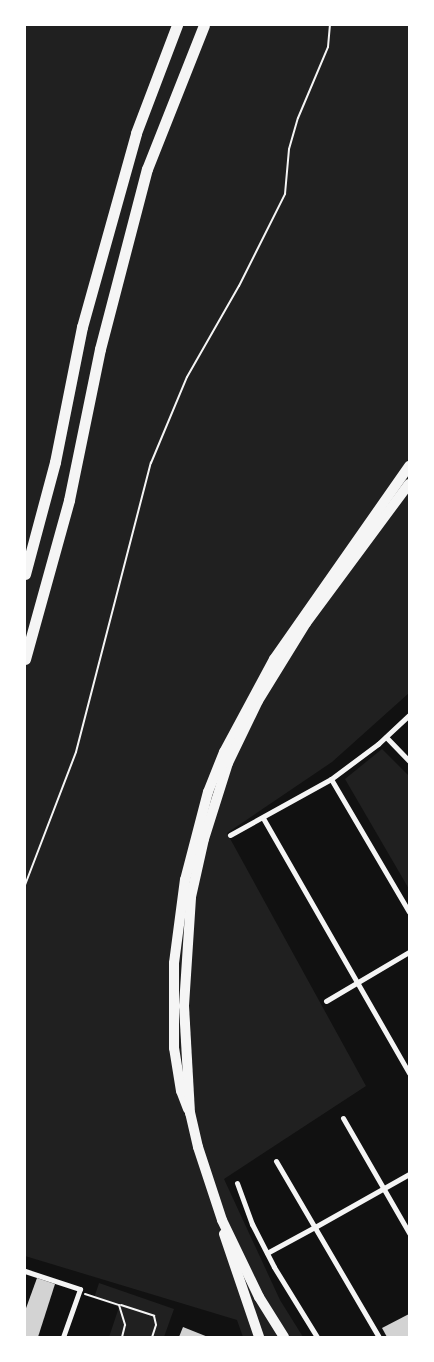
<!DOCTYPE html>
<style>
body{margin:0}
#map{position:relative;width:434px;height:1362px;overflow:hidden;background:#111;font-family:"Playfair Display",serif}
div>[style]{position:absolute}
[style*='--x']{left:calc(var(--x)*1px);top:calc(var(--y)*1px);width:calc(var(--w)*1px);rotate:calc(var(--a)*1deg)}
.green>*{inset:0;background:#202020}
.building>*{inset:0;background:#d3d3d3}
.path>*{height:2px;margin:-1px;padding:0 1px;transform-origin:1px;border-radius:1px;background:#f5f5f5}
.pedestrian>*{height:4.5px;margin:-2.25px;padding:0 2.25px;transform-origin:2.25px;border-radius:2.25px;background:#f5f5f5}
.minor>*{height:5px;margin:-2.5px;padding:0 2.5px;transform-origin:2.5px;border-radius:2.5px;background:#f5f5f5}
.trunk>*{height:10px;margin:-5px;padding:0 5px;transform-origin:5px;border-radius:5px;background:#f5f5f5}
.motorway>*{height:11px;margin:-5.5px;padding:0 5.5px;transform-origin:5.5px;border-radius:5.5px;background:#f5f5f5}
span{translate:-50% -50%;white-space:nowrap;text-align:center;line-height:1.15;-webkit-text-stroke:5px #fff;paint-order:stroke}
.frame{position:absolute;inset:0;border:26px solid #fff;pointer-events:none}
</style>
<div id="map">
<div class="green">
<i style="clip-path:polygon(25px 25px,409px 25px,409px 693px,332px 762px,227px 833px,366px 1086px,224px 1179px,280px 1300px,303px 1337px,243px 1337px,237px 1320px,25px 1256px)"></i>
<i style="clip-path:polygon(382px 749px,409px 776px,409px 889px,345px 779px)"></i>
<i style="clip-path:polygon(99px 1283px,174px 1309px,164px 1337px,109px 1337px,119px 1307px,94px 1298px)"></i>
</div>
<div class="building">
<i style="clip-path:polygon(37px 1278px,55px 1284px,38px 1337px,25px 1337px,25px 1311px)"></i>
<i style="clip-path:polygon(409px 1314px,409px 1337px,387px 1337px,382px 1328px)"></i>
<i style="clip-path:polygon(183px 1327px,208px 1337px,179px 1337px)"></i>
</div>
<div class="path">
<i style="--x:25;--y:885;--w:142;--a:-69"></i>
<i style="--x:76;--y:752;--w:299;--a:-75.5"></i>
<i style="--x:151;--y:463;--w:93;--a:-67.3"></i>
<i style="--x:187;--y:377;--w:105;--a:-60.3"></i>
<i style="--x:239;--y:286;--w:103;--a:-63.4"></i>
<i style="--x:285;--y:194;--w:45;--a:-84.9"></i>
<i style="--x:289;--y:149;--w:32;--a:-74"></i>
<i style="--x:298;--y:118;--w:77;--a:-67.1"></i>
<i style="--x:328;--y:47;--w:22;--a:-85"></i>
<i style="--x:85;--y:1294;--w:36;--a:18"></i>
<i style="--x:119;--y:1305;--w:21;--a:73"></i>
<i style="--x:125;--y:1325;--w:12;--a:104"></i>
<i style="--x:121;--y:1305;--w:35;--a:18"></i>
<i style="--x:154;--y:1316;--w:9;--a:77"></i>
<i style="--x:156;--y:1325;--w:13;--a:108"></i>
</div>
<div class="pedestrian">
<i style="--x:267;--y:1253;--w:55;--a:-28.4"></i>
</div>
<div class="minor">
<i style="--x:386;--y:737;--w:33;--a:46"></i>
<i style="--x:331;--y:779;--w:154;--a:59.6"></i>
<i style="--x:263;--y:818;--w:294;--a:60.2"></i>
<i style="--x:230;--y:835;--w:115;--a:-29"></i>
<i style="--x:331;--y:779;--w:59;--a:-36.7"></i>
<i style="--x:378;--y:744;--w:42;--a:-43.1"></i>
<i style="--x:326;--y:1001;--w:96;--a:-30.6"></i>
<i style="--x:343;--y:1118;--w:133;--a:60.1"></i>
<i style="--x:276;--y:1161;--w:204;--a:59.7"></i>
<i style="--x:237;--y:1183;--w:44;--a:69.9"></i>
<i style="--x:252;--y:1224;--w:48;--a:62.9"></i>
<i style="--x:274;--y:1267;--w:82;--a:58.4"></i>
<i style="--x:315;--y:1227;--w:108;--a:-29.4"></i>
<i style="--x:25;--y:1271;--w:58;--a:18.1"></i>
<i style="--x:80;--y:1289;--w:51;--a:109.5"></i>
</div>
<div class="trunk">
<i style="--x:188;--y:1109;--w:19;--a:-111"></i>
<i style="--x:181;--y:1091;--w:44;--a:-99.2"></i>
<i style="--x:174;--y:1048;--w:85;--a:-90"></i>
<i style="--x:174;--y:963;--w:84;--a:-82.5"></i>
<i style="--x:185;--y:880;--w:91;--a:-75.4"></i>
<i style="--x:208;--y:792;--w:43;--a:-68.2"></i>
<i style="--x:224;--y:752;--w:106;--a:-61.7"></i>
<i style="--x:274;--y:659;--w:236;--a:-55"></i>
<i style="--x:224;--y:1234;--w:109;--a:71.2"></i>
<i style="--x:284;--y:1337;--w:47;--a:-122"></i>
<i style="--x:259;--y:1297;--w:85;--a:-115.7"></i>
<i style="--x:222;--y:1220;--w:77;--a:-108.2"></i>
<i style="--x:198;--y:1147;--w:35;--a:-103"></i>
<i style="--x:190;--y:1113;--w:107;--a:-93.2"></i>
<i style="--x:184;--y:1006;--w:109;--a:-86.3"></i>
<i style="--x:191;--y:897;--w:59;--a:-77.4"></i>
<i style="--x:204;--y:839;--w:80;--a:-72.5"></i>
<i style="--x:228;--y:763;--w:69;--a:-64.2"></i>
<i style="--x:258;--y:701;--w:92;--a:-58.4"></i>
<i style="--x:306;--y:623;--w:173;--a:-53.5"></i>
</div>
<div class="motorway">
<i style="--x:25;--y:574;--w:116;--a:-75"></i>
<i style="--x:55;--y:462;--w:138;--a:-78.7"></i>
<i style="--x:82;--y:327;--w:201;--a:-74.4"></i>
<i style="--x:136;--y:133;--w:116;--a:-69.2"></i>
<i style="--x:25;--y:659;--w:165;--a:-74.5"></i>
<i style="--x:69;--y:500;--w:154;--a:-78.4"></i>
<i style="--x:100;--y:349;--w:186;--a:-75.4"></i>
<i style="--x:147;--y:169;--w:155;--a:-68.4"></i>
</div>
<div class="frame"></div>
</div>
